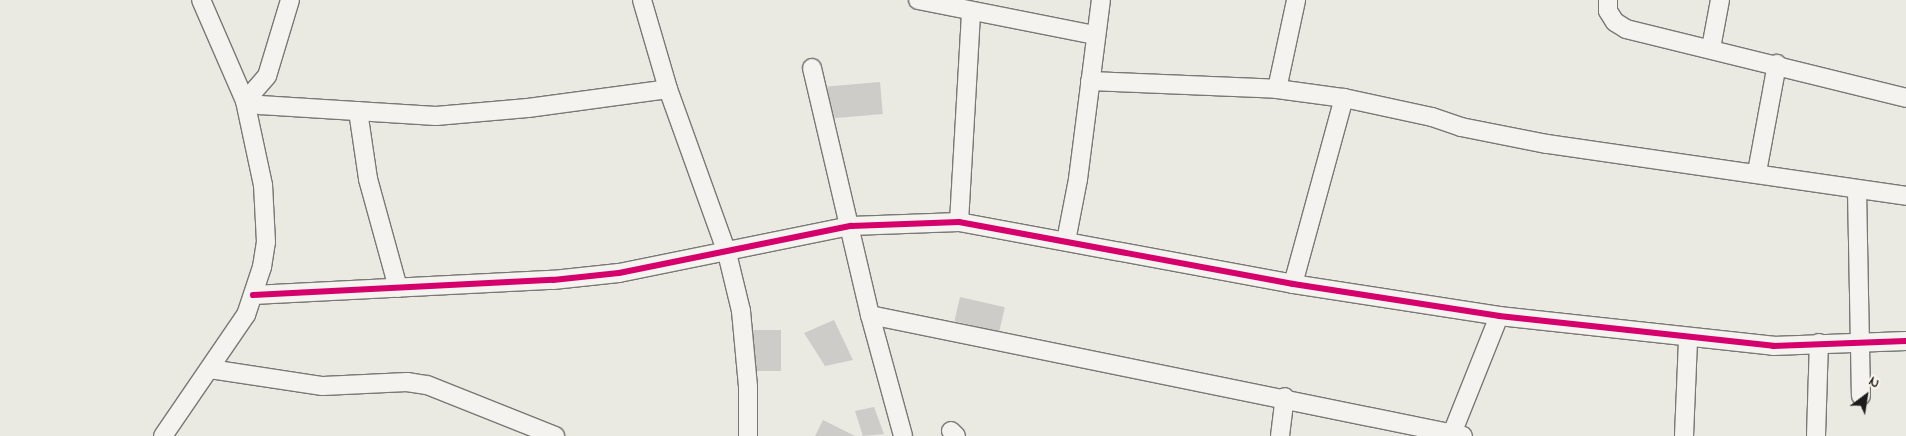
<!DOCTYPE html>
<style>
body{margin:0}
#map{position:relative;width:1906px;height:436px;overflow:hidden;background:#eae9e2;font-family:"Indie Flower",sans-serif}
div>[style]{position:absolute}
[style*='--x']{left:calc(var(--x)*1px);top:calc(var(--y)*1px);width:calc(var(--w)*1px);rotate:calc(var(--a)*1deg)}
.building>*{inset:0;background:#cdccc8;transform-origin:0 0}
.roads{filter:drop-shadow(1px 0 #797875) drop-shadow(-1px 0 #797875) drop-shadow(0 1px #797875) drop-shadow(0 -1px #797875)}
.minor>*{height:18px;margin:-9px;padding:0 9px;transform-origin:9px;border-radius:9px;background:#f4f3ef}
.cycleway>*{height:6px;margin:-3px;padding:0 3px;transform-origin:3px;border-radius:3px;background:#d6006c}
span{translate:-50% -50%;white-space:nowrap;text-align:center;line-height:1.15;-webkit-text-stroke:4px #fbf7ec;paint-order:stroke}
.north{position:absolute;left:1841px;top:371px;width:50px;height:50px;-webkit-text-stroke:4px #fbf7ec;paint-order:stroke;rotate:31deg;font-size:14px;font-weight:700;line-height:20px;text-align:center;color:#1c1c1c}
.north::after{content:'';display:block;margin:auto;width:18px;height:22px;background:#1c1c1c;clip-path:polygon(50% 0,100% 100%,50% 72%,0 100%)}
</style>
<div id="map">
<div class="building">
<i style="left:880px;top:82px;width:32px;height:53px;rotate:85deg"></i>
<i style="left:960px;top:297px;width:46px;height:25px;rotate:13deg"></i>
<i style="clip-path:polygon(834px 320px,853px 360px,825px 366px,804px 333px)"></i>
<i style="left:753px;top:330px;width:28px;height:41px"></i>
<i style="clip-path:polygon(874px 407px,884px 434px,863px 436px,855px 411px)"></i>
<i style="clip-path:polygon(823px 420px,855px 436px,815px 436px)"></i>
</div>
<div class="roads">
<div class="minor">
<i style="--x:290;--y:0;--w:79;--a:106.8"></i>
<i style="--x:267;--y:76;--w:33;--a:131"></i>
<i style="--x:245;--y:101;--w:16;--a:15"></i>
<i style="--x:260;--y:105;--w:176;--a:3.6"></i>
<i style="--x:436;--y:116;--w:92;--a:-5"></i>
<i style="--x:528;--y:108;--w:141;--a:-7.7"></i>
<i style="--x:642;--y:0;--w:93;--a:73.7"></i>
<i style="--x:668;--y:89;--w:174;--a:70.2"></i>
<i style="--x:727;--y:253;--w:60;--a:76.4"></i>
<i style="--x:741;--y:311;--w:76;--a:84.7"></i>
<i style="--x:748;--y:387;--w:49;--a:90"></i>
<i style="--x:918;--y:0;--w:180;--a:11.2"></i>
<i style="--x:1608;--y:0;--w:11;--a:90"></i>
<i style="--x:1608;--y:11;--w:13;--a:58"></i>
<i style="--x:1615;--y:22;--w:13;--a:32"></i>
<i style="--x:1626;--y:29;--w:288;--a:13.8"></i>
<i style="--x:1711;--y:48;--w:49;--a:-79.4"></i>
<i style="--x:812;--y:68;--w:254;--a:76.8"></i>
<i style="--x:870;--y:315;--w:125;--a:74.7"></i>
<i style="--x:1090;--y:81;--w:187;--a:2.4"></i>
<i style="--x:1277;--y:89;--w:68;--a:7.7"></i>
<i style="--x:1344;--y:98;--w:90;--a:12.2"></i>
<i style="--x:1432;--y:117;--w:31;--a:19"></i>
<i style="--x:1461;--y:127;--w:88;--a:11.2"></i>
<i style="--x:1547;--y:144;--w:363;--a:8.2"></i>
<i style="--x:1277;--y:89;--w:91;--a:-77.9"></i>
<i style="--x:358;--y:111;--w:69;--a:81.6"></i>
<i style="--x:368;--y:179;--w:113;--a:74.6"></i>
<i style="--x:1757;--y:172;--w:110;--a:-79.5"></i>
<i style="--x:1857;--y:190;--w:206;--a:88.9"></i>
<i style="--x:959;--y:222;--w:211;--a:-86.7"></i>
<i style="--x:1066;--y:241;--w:63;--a:-79"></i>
<i style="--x:1078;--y:179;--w:180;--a:-82.7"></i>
<i style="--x:1293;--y:284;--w:193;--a:-74.7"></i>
<i style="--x:253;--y:295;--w:300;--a:-2.9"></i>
<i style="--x:553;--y:280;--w:66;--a:-6.1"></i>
<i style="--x:619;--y:273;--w:237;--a:-11.5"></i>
<i style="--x:851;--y:226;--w:108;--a:-2.1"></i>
<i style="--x:959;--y:222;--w:340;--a:10.5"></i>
<i style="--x:1293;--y:284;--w:208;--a:8.8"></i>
<i style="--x:1499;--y:316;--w:276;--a:6.2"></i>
<i style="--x:1773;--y:346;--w:133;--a:-2.2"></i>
<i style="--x:870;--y:315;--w:605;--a:11.53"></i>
<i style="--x:210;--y:369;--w:114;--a:8.6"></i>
<i style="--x:323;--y:386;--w:84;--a:-2.7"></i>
<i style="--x:407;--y:382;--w:20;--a:9"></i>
<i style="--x:427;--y:385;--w:138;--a:21.7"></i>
<i style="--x:951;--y:431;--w:7;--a:45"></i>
<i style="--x:163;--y:436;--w:147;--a:-55.6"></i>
<i style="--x:246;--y:315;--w:51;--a:-71.6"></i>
<i style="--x:262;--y:267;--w:25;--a:-81"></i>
<i style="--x:266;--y:242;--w:57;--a:-93"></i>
<i style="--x:263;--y:185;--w:86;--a:-102.1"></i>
<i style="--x:245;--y:101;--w:110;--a:-113.5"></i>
<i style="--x:1280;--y:436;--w:39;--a:-83"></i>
<i style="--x:1451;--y:436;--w:129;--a:-68.2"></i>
<i style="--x:1684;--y:436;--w:97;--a:-87.6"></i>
<i style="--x:1816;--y:436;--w:93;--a:-88.2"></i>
</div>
</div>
<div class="cycleway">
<i style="--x:253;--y:295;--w:300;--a:-2.9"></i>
<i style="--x:553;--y:280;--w:66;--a:-6.1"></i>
<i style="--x:619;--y:273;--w:237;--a:-11.5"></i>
<i style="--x:851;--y:226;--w:108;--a:-2.1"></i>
<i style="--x:959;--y:222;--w:340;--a:10.5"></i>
<i style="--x:1293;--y:284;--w:208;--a:8.8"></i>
<i style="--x:1499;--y:316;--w:276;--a:6.2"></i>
<i style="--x:1773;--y:346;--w:133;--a:-2.2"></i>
</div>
<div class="north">N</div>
</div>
